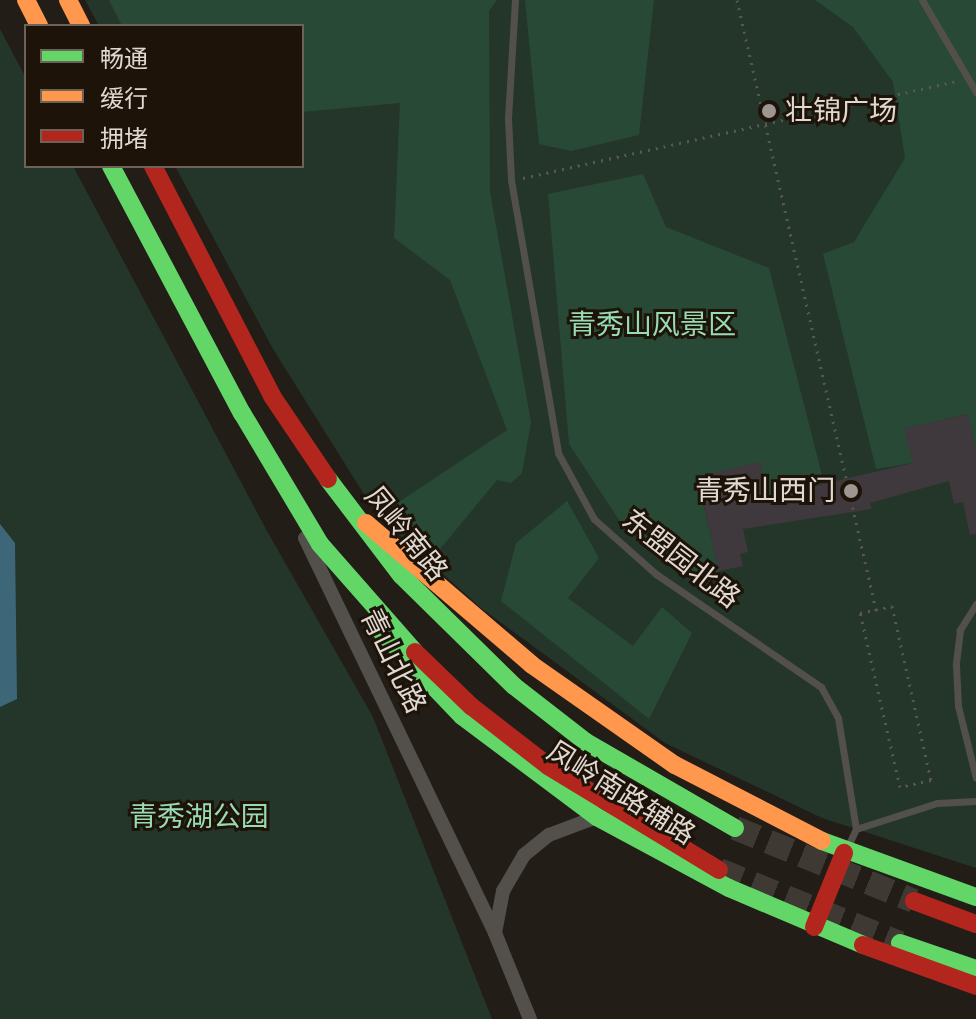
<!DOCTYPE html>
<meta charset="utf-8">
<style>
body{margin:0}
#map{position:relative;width:976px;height:1019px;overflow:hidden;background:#221d17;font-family:Signika,"Noto Sans SC",sans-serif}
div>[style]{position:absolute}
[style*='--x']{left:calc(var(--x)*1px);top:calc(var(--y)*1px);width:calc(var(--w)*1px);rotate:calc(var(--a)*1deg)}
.green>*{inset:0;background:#233629}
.forest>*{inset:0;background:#274935}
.water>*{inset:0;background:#3d6778}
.building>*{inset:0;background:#3f383c}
.primary-tunnel>*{height:24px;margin-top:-12px;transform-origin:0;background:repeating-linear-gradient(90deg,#3e3933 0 24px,transparent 0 36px)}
.path>*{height:3px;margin-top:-1.5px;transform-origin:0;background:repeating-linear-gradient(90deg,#5a5652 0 2px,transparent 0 8px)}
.lane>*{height:7px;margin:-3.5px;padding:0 3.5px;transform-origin:3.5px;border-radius:3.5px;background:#534f4b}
.street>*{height:14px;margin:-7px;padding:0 7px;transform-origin:7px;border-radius:7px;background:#534f4b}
.fast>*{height:18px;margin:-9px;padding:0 9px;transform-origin:9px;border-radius:9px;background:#63d668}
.slow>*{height:18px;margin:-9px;padding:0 9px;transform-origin:9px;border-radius:9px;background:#ff974d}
.jam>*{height:18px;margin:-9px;padding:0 9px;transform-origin:9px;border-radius:9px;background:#b3261e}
.dots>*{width:22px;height:22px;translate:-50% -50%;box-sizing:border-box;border:4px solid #1e1309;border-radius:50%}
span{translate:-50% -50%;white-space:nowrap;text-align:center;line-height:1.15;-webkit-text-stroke:6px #1e1309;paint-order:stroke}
.poi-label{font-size:28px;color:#e0d9d2}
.left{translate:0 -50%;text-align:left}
.right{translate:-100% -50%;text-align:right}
.park-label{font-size:28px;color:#97dbb3}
.street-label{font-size:28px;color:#e0d9d2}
.legend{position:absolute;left:24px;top:24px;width:280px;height:144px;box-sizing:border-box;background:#1e1309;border:2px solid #6c6259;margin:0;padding:10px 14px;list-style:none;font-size:24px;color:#e0d9d2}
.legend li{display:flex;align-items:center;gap:16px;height:40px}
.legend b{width:40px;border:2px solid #6c6259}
</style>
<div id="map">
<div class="green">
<i style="clip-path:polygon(85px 0,976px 0,976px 868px,822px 818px,665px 743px,481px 608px,377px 515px,273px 349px,175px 166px,302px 166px,302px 26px,99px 26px)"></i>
<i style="clip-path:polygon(0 29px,26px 78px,26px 166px,73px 166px,267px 531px,373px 717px,492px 1019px,0 1019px)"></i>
</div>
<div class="forest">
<i style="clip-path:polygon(109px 0,497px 0,489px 11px,490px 192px,531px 422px,522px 473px,511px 483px,497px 480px,436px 554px,393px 506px,507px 430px,450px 280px,394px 238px,400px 103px,302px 112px,302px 26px,122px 26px)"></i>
<i style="clip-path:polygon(525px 0,654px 0,639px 135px,571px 151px,539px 144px)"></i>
<i style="clip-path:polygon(815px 0,976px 0,976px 450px,967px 414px,905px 429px,913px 463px,876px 469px,823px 254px,854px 242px,905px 158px,893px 82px,853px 27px)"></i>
<i style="clip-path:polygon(643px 174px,666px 227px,769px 268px,822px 475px,768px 497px,697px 477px,719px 571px,698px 583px,621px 523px,569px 444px,548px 194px)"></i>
<i style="clip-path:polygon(567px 501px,599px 558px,568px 598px,633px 646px,662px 607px,692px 633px,649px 719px,501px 601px,516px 543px)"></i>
</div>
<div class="water">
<i style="clip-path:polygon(0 524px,15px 543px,17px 699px,0 707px)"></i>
</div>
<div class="building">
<i style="clip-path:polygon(968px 414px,976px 450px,976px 534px,970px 535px,963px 502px,954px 504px,949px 481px,870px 503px,872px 509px,743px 529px,748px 552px,740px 554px,743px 566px,719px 571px,697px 477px,760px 462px,768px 497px,913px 463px,904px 429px)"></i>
</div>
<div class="primary-tunnel">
<i style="--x:735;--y:828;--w:193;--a:22.2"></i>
<i style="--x:719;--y:870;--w:195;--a:22"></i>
</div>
<div class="path">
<i style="--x:737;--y:0;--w:626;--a:77.16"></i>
<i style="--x:523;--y:178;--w:445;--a:-12.6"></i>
<i style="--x:892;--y:606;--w:178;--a:77.4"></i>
<i style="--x:931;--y:780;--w:32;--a:167"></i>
<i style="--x:900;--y:787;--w:179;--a:-102.9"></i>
<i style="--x:860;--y:613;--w:33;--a:-12"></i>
</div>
<div class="lane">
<i style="--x:515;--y:0;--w:118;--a:93.4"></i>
<i style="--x:508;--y:118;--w:62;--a:87.2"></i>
<i style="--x:511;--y:180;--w:277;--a:80.2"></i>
<i style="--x:558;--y:453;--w:75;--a:61.4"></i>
<i style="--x:594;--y:519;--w:83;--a:41.6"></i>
<i style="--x:656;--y:574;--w:200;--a:34.4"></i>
<i style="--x:821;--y:687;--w:35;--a:61"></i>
<i style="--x:838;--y:718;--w:112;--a:80.8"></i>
<i style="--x:922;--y:0;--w:107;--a:59.6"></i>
<i style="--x:976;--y:604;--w:31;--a:122"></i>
<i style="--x:960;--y:630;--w:35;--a:97"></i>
<i style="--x:956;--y:665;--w:41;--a:87.2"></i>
<i style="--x:958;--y:706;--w:74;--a:76"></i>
<i style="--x:847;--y:848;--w:21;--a:-65"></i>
<i style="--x:856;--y:829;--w:85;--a:-17.8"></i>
<i style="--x:937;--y:803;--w:39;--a:-3"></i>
</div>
<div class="street">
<i style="--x:305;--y:538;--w:438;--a:64.3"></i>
<i style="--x:495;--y:933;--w:93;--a:67.9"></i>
<i style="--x:495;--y:933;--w:43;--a:-79.2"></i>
<i style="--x:503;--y:891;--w:42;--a:-59.7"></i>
<i style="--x:524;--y:855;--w:32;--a:-39"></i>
<i style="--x:549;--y:835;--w:51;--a:-20.6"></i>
</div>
<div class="fast">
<i style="--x:111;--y:166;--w:280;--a:62.1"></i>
<i style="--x:242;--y:413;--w:152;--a:59.2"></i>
<i style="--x:320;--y:544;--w:144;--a:48.7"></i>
<i style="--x:328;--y:479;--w:121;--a:52.8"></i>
<i style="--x:401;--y:575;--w:158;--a:44.5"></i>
<i style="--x:514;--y:686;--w:91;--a:37.9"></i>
<i style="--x:586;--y:742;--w:172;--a:30"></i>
<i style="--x:377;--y:627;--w:123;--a:46.3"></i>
<i style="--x:462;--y:716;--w:169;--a:36.8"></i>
<i style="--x:597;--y:817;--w:150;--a:28.3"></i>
<i style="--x:729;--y:888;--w:146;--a:23"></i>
<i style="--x:822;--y:841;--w:164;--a:20"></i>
<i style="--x:900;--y:943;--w:80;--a:18.9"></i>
</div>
<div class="slow">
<i style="--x:26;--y:0;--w:29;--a:63"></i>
<i style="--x:68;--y:0;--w:29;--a:63"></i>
<i style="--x:366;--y:523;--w:218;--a:40.5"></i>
<i style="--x:532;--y:665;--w:174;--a:35"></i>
<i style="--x:675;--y:765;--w:165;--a:27.3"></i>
</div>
<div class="jam">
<i style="--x:153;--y:166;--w:259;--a:62.6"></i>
<i style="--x:272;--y:396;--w:100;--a:56"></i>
<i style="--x:415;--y:652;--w:78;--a:44"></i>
<i style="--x:471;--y:706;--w:98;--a:37.9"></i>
<i style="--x:548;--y:766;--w:200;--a:31.3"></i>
<i style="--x:914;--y:901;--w:66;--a:20.4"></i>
<i style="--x:814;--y:927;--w:80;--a:-67.9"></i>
<i style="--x:863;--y:945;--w:120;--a:19.9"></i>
</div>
<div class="dots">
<i style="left:769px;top:111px;background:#9e9791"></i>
<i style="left:851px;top:491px;background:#9e9791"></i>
</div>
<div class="poi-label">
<span class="left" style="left:785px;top:111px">壮锦广场</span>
<span class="right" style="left:835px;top:491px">青秀山西门</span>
</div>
<div class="park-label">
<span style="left:652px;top:325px">青秀山风景区</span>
<span style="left:199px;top:817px">青秀湖公园</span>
</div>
<div class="street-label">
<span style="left:406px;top:534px;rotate:51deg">凤岭南路</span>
<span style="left:681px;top:559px;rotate:38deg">东盟园北路</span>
<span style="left:393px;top:661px;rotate:64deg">青山北路</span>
<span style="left:621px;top:793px;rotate:32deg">凤岭南路辅路</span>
</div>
<ul class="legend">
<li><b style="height:10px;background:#63d668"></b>畅通</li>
<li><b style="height:10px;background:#ff974d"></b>缓行</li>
<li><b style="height:10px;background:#b3261e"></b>拥堵</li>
</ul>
</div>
